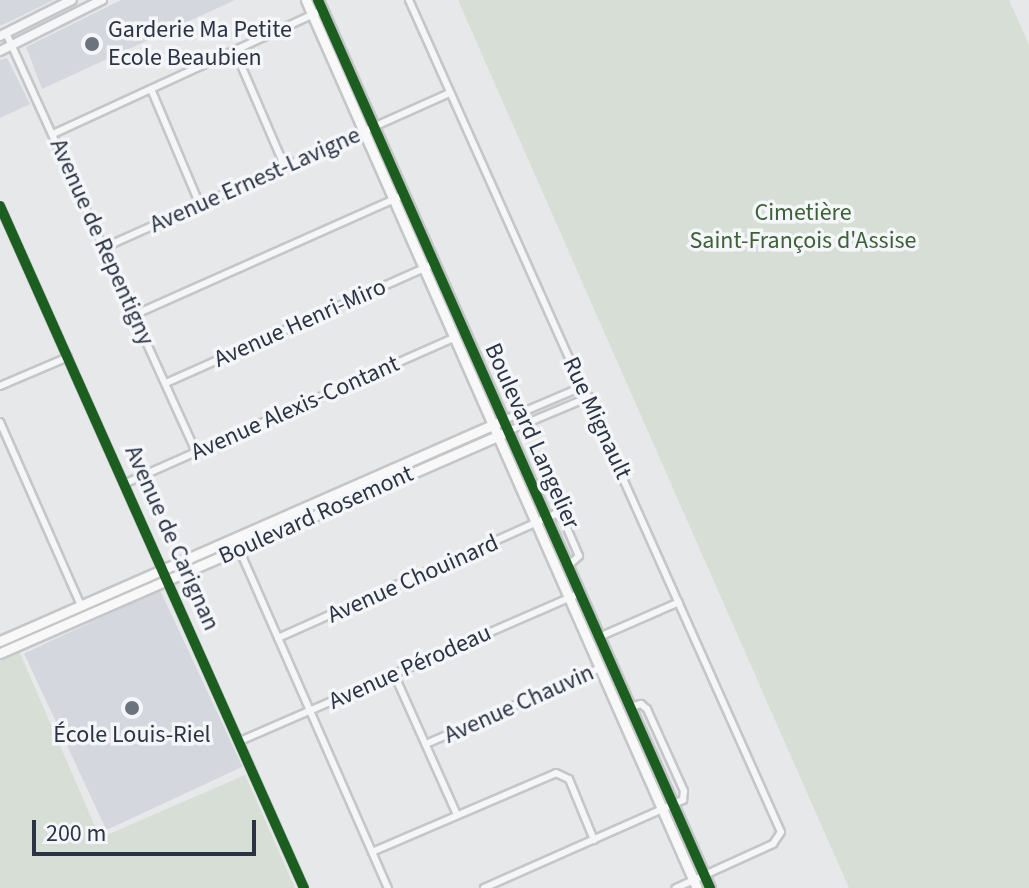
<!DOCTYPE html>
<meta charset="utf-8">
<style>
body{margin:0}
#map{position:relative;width:1029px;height:888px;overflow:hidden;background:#e6e8ea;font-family:"Source Sans 3",sans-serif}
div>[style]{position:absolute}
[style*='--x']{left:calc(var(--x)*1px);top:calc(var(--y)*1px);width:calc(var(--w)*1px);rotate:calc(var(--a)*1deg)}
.built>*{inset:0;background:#d4d7dd;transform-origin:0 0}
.green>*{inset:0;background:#d6ded6}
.roads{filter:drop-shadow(2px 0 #c4c6c8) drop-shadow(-2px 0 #c4c6c8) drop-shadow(0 2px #c4c6c8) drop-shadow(0 -2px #c4c6c8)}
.minor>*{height:6px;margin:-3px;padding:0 3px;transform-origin:3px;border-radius:3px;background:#f5f6f7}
.tertiary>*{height:8px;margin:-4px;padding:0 4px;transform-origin:4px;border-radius:4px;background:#f5f6f7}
.secondary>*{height:9px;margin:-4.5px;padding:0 4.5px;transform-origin:4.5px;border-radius:4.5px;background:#f8f8f8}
.cycleway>*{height:10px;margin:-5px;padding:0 5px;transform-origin:5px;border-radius:5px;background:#1b5e20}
.dots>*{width:22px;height:22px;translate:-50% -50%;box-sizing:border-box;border:4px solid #f4f6f9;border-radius:50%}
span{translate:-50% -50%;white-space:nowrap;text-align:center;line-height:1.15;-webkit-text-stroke:7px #f4f6f9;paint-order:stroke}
.poi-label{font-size:24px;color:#2b3445}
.left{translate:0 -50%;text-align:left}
.street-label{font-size:24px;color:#2b3445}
.park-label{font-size:24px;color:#3f6138}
.scale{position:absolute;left:32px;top:820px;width:224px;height:36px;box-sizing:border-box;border:4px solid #2b3445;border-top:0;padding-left:10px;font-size:24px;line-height:28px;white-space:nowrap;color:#2b3445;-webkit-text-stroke:6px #f4f6f9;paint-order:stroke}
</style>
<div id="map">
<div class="built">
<i style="clip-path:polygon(0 0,54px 0,0 26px)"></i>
<i style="clip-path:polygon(121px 0,235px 0,42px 89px,26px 47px)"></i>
<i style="clip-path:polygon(7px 58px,30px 104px,0 118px,0 60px)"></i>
<i style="left:160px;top:590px;width:195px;height:150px;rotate:65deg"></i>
</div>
<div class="green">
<i style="clip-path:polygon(458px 0,1009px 0,1029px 45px,1029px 888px,849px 888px)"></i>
<i style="clip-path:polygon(19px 651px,100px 838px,245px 775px,295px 888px,0 888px,0 659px)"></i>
</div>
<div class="roads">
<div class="minor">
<i style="--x:409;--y:0;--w:911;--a:65.91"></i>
<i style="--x:781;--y:832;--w:14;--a:124"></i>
<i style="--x:773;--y:844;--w:107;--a:155.6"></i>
<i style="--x:6;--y:33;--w:459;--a:65.6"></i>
<i style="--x:235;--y:51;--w:126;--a:66.7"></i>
<i style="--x:151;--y:89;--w:126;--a:67.1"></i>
<i style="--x:53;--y:134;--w:296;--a:-24.7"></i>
<i style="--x:0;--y:206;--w:747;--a:65.98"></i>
<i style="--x:103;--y:248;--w:379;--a:-24.1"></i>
<i style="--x:134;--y:315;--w:295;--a:-24"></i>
<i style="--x:166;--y:383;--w:292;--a:-24"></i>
<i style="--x:0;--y:386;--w:74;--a:-23.1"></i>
<i style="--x:504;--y:420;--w:87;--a:-23"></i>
<i style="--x:0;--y:422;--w:201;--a:66.2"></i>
<i style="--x:508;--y:431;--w:88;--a:-22.8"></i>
<i style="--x:126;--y:483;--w:360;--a:-23.9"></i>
<i style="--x:239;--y:549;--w:370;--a:66.3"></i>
<i style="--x:599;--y:637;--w:87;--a:-23.6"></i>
<i style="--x:278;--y:638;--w:303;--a:-24.1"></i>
<i style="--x:555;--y:514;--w:9;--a:32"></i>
<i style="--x:563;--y:519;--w:40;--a:66.6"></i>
<i style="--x:579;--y:556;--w:15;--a:138"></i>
<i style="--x:394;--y:674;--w:154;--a:65.9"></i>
<i style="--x:240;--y:741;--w:371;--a:-23.5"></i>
<i style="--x:426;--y:744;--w:190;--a:-23.6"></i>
<i style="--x:372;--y:852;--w:200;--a:-23.2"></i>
<i style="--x:556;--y:773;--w:14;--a:25"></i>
<i style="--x:569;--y:779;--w:66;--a:67.7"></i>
<i style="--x:484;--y:888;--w:218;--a:-23.9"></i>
<i style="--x:683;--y:800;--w:9;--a:-84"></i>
<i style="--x:684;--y:791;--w:90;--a:-114.3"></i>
<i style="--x:647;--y:709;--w:8;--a:-140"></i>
<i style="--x:641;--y:704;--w:11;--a:165"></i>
</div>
<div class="tertiary">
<i style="--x:0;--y:36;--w:80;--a:-26.6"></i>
<i style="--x:0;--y:51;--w:114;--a:-26.6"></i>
</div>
<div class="secondary">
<i style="--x:306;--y:0;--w:970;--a:66.24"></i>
<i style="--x:318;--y:0;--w:971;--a:66.18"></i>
<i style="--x:0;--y:641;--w:543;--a:-23.68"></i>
<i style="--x:0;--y:653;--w:548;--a:-23.57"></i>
</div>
</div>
<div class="cycleway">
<i style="--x:318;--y:0;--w:971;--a:66.18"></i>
<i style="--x:0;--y:206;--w:747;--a:65.98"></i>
</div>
<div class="dots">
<i style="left:92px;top:44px;background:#6c737f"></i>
<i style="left:132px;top:708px;background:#6c737f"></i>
</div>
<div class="poi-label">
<span class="left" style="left:108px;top:44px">Garderie Ma Petite<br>Ecole Beaubien</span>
<span style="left:132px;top:735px">École Louis-Riel</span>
</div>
<div class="street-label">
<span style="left:255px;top:180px;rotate:-24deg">Avenue Ernest-Lavigne</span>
<span style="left:102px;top:242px;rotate:66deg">Avenue de Repentigny</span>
<span style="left:300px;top:323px;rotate:-24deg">Avenue Henri-Miro</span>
<span style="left:295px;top:408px;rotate:-24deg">Avenue Alexis-Contant</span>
<span style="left:597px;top:418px;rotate:65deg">Rue Mignault</span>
<span style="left:532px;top:436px;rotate:66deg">Boulevard Langelier</span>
<span style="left:316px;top:515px;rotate:-24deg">Boulevard Rosemont</span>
<span style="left:172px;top:538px;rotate:66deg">Avenue de Carignan</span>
<span style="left:413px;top:579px;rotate:-24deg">Avenue Chouinard</span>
<span style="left:410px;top:667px;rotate:-24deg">Avenue Pérodeau</span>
<span style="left:519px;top:704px;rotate:-24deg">Avenue Chauvin</span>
</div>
<div class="park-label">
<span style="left:803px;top:227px">Cimetière<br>Saint-François d'Assise</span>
</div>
<div class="scale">200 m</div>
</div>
